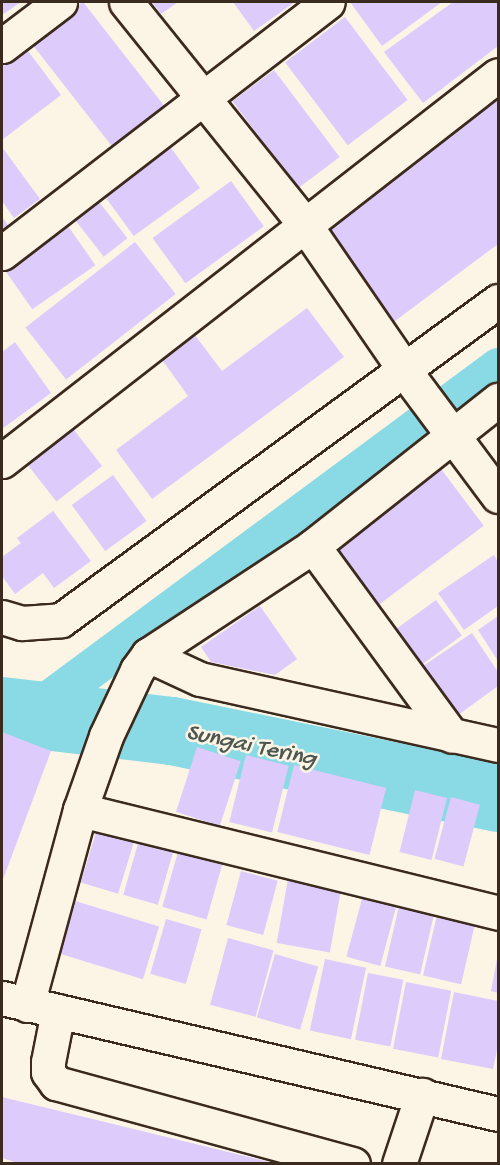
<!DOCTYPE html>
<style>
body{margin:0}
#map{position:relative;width:500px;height:1165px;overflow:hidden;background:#fcf5e5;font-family:"Gochi Hand",sans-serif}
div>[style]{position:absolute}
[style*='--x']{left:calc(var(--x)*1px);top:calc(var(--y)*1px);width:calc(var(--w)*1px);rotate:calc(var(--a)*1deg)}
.canal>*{height:39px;margin:-19.5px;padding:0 19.5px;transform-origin:19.5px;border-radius:19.5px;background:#89dae4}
.river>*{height:68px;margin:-34px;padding:0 34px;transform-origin:34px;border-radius:34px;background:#89dae4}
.building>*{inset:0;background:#ddcbfc;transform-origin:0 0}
.roads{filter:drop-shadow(2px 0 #3b2a1e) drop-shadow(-2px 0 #3b2a1e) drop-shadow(0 2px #3b2a1e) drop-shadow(0 -2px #3b2a1e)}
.minor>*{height:33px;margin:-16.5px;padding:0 16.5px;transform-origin:16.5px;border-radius:16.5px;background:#fcf5e5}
span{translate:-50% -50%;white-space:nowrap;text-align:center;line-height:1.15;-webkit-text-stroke:5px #fcf5e5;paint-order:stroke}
.water-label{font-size:24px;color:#4e5650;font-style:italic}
.frame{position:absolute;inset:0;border:3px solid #3b2a1e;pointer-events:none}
</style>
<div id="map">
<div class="canal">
<i style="--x:28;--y:715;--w:585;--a:-36.52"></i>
</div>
<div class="river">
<i style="--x:2;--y:711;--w:171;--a:6.7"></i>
<i style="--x:172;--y:731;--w:333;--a:11.6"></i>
</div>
<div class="building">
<i style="clip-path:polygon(2px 2px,21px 2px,2px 15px)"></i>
<i style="left:83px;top:2px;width:140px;height:66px;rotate:52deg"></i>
<i style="clip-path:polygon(152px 2px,178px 2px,161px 14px)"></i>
<i style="clip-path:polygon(233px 2px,295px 2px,254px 31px)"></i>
<i style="clip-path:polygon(350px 2px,442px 2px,382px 46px)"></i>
<i style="clip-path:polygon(453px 2px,498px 2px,498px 46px,423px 103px,384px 52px)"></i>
<i style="left:345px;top:17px;width:104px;height:75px;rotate:53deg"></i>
<i style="clip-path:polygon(25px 47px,61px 95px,2px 140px,2px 65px)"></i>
<i style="left:274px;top:70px;width:109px;height:52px;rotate:53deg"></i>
<i style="clip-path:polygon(498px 92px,498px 244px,383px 330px,347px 281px,360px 271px,324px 222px)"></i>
<i style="left:166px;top:141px;width:58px;height:82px;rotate:54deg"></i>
<i style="clip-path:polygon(2px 147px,40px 199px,14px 218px,2px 201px)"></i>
<i style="left:231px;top:181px;width:56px;height:97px;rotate:54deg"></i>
<i style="left:96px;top:198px;width:51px;height:30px;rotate:52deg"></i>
<i style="clip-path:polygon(2px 216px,8px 226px,2px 231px)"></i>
<i style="left:61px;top:216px;width:60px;height:77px;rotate:55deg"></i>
<i style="left:135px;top:242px;width:66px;height:139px;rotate:52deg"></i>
<i style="clip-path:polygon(307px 308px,344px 357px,152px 499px,116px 450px,188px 396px,158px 354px,191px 330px,222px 371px)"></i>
<i style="clip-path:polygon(15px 342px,51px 393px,2px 429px,2px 352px)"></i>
<i style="left:67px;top:421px;width:57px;height:58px;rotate:52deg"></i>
<i style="left:438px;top:465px;width:76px;height:136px;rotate:53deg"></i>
<i style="left:113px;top:475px;width:57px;height:51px;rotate:54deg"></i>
<i style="clip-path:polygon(53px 511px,91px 561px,54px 588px,43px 573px,15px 594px,2px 576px,2px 557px,21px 543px,17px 538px)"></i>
<i style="clip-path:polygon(494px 555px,498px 562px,498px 606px,464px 630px,438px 593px)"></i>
<i style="left:436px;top:600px;width:44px;height:57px;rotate:54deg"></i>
<i style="clip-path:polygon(260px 606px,297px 659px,275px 675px,211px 662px,201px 647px)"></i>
<i style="clip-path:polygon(498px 616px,498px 661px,478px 630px)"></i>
<i style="clip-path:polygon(472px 633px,498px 672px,498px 686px,454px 718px,420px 668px)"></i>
<i style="clip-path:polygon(2px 732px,51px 751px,2px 882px)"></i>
<i style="left:197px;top:747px;width:46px;height:68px;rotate:18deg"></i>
<i style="left:246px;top:755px;width:44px;height:69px;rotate:14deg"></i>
<i style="left:294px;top:765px;width:95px;height:69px;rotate:14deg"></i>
<i style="left:415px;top:790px;width:33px;height:64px;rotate:14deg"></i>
<i style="left:451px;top:797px;width:30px;height:64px;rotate:15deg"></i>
<i style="left:98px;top:826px;width:39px;height:59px;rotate:17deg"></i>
<i style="left:139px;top:840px;width:36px;height:57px;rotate:16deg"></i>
<i style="left:178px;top:852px;width:46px;height:57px;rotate:16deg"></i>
<i style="left:241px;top:871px;width:38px;height:56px;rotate:15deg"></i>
<i style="left:288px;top:879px;width:54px;height:65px;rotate:10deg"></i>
<i style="left:363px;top:895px;width:35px;height:64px;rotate:15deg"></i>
<i style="left:72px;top:900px;width:91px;height:55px;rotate:17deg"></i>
<i style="left:399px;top:906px;width:36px;height:62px;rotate:13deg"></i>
<i style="left:437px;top:915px;width:39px;height:62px;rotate:13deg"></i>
<i style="left:166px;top:919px;width:37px;height:57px;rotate:16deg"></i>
<i style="left:228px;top:938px;width:47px;height:69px;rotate:15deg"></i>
<i style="left:275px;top:954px;width:45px;height:66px;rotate:16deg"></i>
<i style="left:325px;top:959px;width:42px;height:73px;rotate:12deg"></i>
<i style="clip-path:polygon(497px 959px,498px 959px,498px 993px,491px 991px)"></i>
<i style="left:368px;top:973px;width:36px;height:68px;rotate:11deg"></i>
<i style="left:406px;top:982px;width:46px;height:68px;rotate:11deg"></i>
<i style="clip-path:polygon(454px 992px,498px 1001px,498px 1045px,493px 1069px,441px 1059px)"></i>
<i style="clip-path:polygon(2px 1097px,273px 1163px,273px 1164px,21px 1164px,2px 1158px)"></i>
</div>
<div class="roads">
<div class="minor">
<i style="--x:126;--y:2;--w:286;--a:51.2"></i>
<i style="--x:305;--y:225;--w:186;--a:55.5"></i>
<i style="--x:410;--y:378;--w:147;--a:53.3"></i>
<i style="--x:2;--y:46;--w:73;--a:-37.2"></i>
<i style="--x:2;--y:253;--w:411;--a:-37.6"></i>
<i style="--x:2;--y:461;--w:628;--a:-37.89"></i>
<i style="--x:313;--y:546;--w:235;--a:53.8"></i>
<i style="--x:2;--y:617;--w:21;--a:17"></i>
<i style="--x:22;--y:623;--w:39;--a:-4"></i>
<i style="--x:61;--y:620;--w:541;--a:-36.13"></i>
<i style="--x:148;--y:655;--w:57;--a:24.8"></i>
<i style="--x:200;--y:679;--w:305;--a:12.5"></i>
<i style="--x:80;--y:810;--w:431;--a:13.8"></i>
<i style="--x:2;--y:998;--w:509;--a:13.16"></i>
<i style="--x:27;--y:1005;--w:202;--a:-74.8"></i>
<i style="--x:80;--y:810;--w:78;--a:-70.6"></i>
<i style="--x:106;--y:736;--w:73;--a:-64.8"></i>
<i style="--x:137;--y:670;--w:19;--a:-54"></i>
<i style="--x:148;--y:655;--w:198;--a:-33.4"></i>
<i style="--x:313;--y:546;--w:236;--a:-38.3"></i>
<i style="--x:58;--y:1011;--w:52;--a:101.1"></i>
<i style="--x:48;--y:1062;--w:10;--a:90"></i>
<i style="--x:48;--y:1072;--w:14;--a:54"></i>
<i style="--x:56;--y:1083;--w:308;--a:15.3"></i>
<i style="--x:399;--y:1164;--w:73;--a:-71.6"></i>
</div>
</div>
<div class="water-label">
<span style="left:251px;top:747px;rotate:12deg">Sungai Tering</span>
</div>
<div class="frame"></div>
</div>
